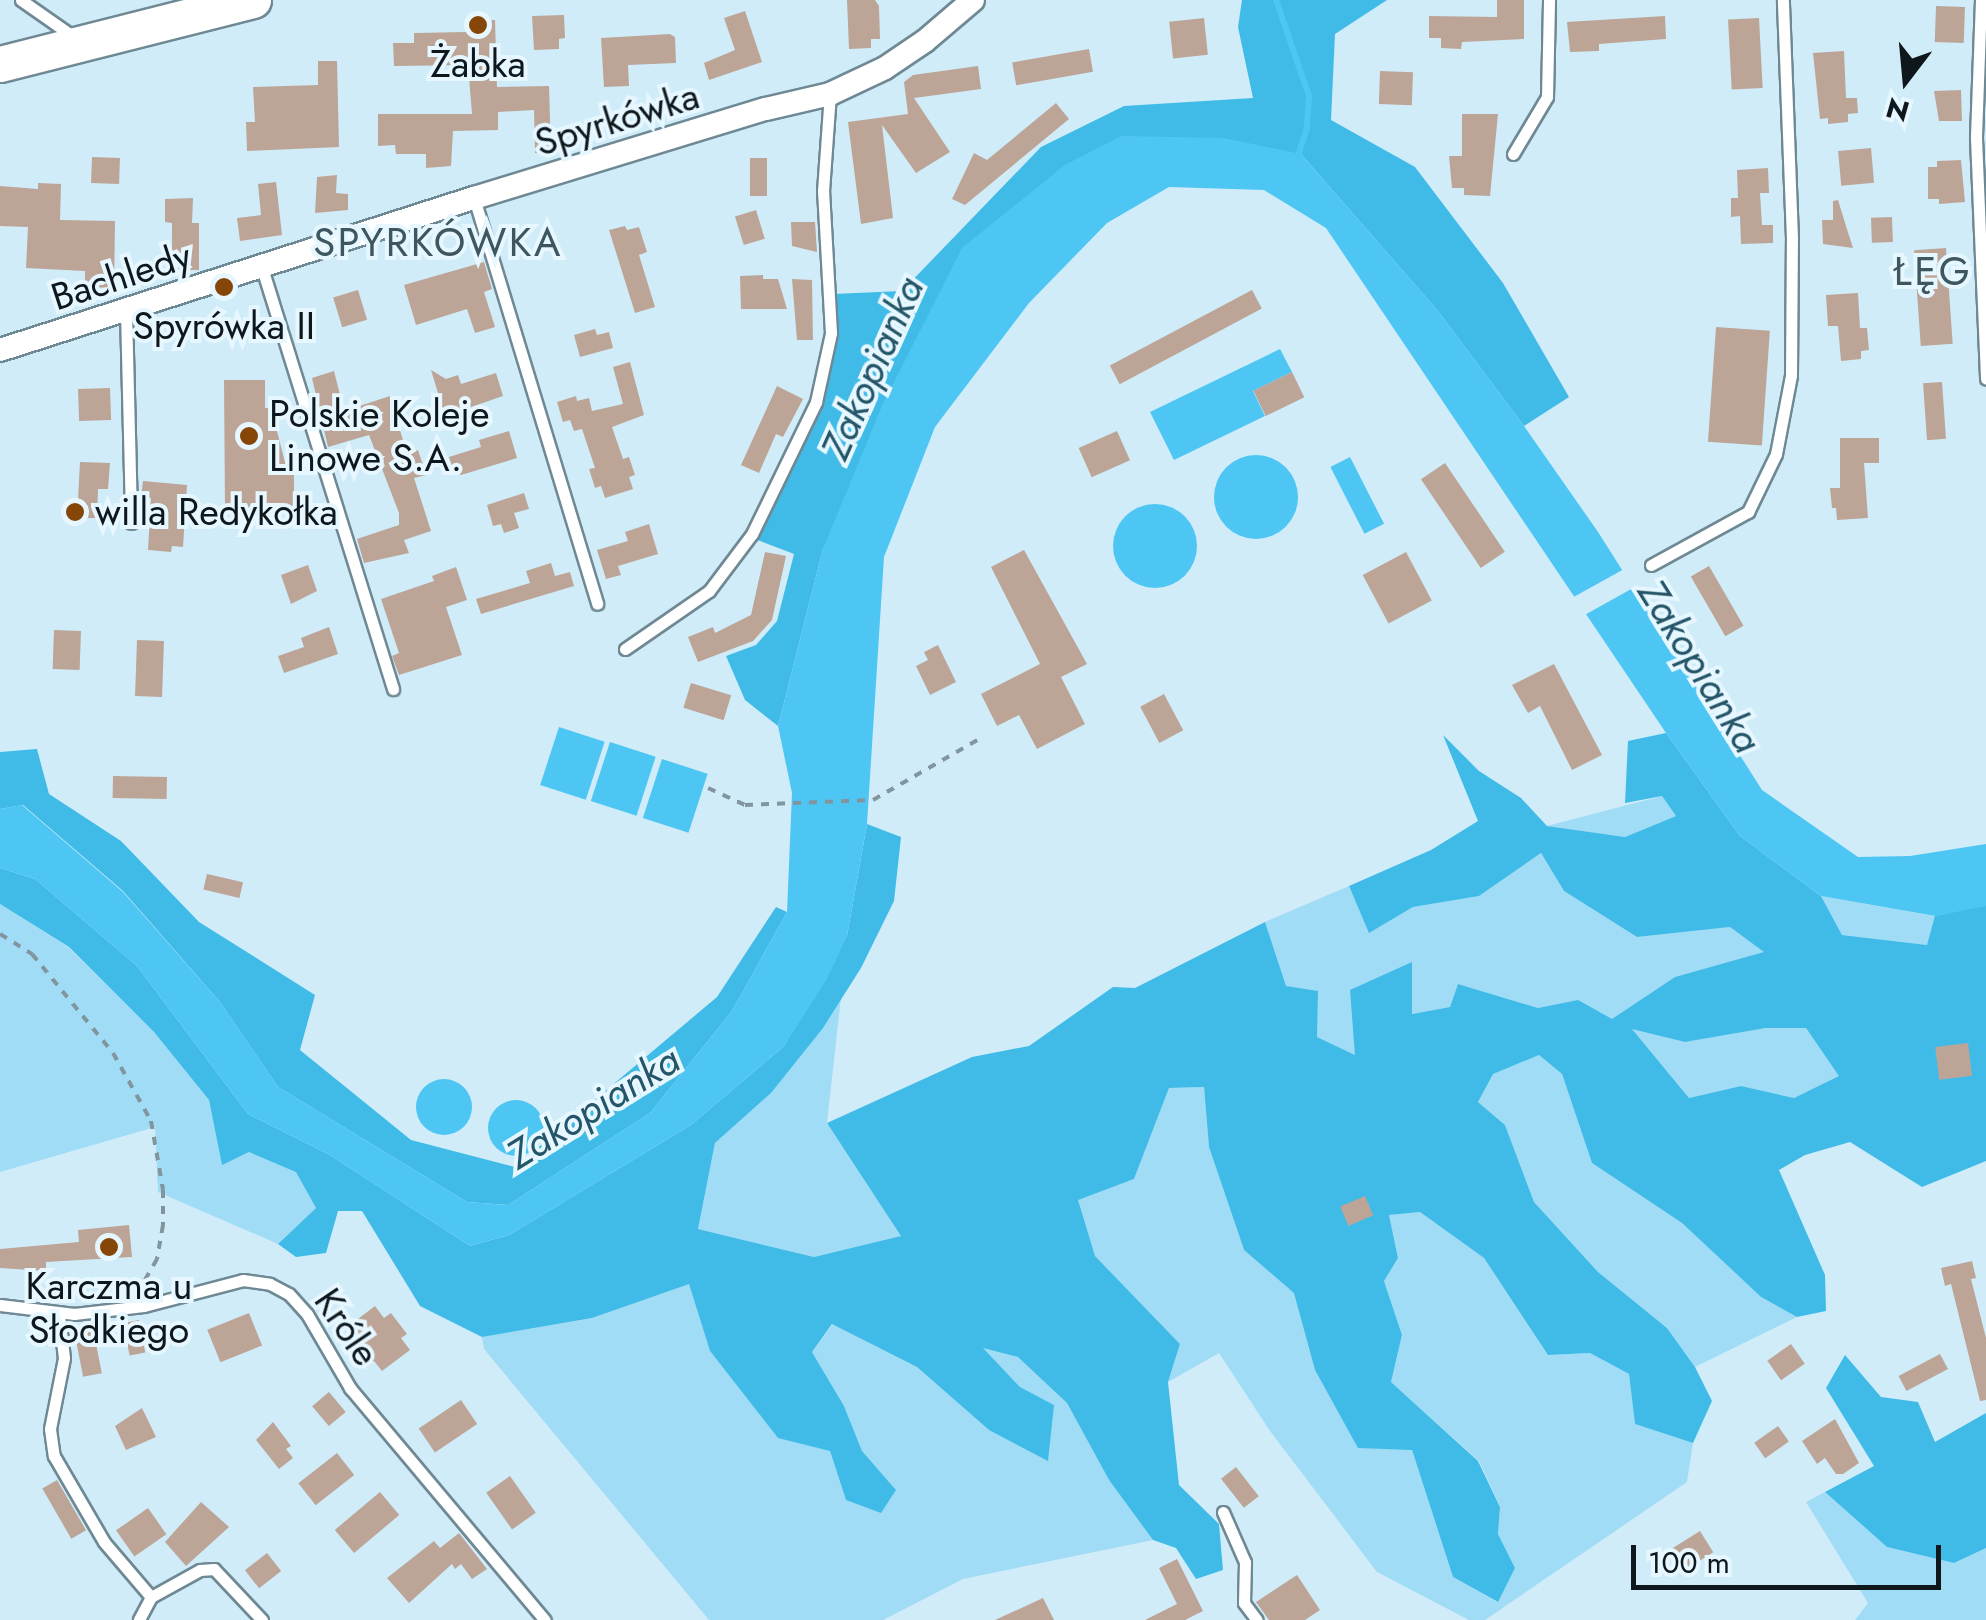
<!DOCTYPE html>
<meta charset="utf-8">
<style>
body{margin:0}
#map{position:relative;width:1986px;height:1620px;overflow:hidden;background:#d0ecf9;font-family:Jost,sans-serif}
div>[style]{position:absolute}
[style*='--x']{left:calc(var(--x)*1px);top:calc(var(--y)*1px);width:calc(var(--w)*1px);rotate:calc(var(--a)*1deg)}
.green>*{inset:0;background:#a0dcf6}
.forest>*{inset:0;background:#40bbe7}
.water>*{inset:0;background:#4ec6f3;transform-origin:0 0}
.round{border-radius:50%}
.pier>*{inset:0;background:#d0ecf9;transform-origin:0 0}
.stream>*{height:6px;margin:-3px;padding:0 3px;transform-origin:3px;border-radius:3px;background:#4ec6f3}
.building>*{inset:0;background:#bca596;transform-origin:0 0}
.path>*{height:4px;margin-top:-2px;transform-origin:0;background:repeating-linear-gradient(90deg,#81959f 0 8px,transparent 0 16px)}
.roads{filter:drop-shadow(2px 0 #6f8994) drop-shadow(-2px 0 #6f8994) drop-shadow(0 2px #6f8994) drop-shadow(0 -2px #6f8994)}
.lane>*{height:11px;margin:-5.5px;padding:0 5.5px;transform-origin:5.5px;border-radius:5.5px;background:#fff}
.street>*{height:22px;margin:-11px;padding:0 11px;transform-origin:11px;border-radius:11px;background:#fff}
.primary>*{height:35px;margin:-17.5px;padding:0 17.5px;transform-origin:17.5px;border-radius:17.5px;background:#fff}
.dots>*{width:28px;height:28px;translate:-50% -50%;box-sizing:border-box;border:5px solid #e6f7ff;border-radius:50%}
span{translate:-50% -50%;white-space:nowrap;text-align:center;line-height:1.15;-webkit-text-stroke:8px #e6f7ff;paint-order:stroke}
.poi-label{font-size:38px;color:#0d171c}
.left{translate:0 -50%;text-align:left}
.street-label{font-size:38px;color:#0d171c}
.neighbourhood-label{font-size:40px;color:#3d5660;letter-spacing:2.5px}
.water-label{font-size:40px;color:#245568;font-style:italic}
.north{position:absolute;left:1856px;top:30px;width:100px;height:100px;-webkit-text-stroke:8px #e6f7ff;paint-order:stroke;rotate:196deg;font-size:28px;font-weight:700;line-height:40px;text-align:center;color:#0d171c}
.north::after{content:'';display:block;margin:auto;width:35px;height:45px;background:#0d171c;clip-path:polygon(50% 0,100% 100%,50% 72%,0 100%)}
.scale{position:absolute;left:1631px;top:1545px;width:310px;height:45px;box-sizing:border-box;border:5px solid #0d171c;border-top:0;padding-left:12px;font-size:30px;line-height:35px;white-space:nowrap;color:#0d171c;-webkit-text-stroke:8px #e6f7ff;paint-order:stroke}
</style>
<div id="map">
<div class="green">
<i style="clip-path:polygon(1662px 796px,1676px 816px,1625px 837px,1547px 826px)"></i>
<i style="clip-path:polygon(1541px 853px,1564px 891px,1637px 937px,1730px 927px,1766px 952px,1675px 977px,1612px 1020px,1578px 1001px,1538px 1008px,1458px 984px,1450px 1007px,1411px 1014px,1411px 962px,1355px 1055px,1317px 1037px,1286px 987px,1265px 922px,1349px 886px,1370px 932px,1413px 907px,1479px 896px)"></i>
<i style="clip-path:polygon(1821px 896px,1933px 916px,1986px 905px,1927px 945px,1842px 935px)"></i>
<i style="clip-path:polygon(0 904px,68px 947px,154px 1032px,209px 1100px,222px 1164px,249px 1152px,296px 1171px,316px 1208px,278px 1244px,158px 1192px,155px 1127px,0 1172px)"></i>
<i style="clip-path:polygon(841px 997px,827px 1123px,902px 1236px,814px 1257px,698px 1229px,715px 1143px,771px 1093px)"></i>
<i style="clip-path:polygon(1631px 1028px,1685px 1042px,1766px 1028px,1806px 1028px,1840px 1076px,1794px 1098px,1741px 1086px,1689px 1098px)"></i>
<i style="clip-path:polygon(1539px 1055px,1562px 1074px,1592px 1163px,1682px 1223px,1761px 1297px,1797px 1317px,1695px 1367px,1667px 1328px,1598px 1272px,1534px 1202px,1505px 1125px,1478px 1102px,1493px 1073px)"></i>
<i style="clip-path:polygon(1204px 1087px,1209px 1147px,1244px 1250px,1295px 1293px,1315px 1370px,1412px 1450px,1453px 1577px,1497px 1602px,1515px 1568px,1498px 1534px,1500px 1506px,1479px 1461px,1391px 1382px,1402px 1335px,1384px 1281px,1398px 1258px,1389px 1215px,1420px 1212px,1484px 1258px,1548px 1355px,1590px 1353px,1629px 1374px,1635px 1424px,1693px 1443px,1687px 1482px,1485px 1620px,1469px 1620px,1377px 1572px,1270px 1431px,1219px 1353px,1168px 1382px,1180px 1344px,1095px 1256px,1077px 1200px,1134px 1179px,1169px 1088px)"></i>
<i style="clip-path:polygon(689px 1283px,710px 1351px,778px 1437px,830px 1451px,846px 1500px,896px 1490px,862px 1451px,844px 1406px,812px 1352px,833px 1324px,917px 1367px,989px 1430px,1054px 1405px,1020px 1387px,981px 1347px,1019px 1357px,1067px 1403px,1109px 1480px,1153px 1540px,963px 1579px,883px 1620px,709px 1620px,484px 1349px,482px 1337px,592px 1318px)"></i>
<i style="clip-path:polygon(1825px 1492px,1887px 1547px,1954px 1563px,1986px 1548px,1986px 1620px,1855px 1620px,1868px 1603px,1806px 1502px)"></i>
</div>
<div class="forest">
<i style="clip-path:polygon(1242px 0,1387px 0,1335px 34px,1331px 120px,1415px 167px,1503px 283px,1569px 397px,1524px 426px,1438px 311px,1301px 154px,1121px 136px,823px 549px,778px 726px,745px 700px,726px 656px,756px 645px,777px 621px,794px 554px,755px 539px,809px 434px,835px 345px,833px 294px,902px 291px,1041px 147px,1124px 106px,1253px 98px,1238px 27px)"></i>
<i style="clip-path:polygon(evenodd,1666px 733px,1740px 836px,1821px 896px,1842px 935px,1927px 945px,1935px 916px,1986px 905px,1986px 1161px,1922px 1187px,1850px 1142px,1805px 1155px,1779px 1170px,1825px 1275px,1826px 1311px,1797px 1317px,1761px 1297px,1682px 1223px,1592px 1163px,1562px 1074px,1539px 1055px,1493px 1074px,1478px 1102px,1505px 1125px,1534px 1202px,1598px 1272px,1667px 1328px,1695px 1367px,1712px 1401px,1693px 1443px,1635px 1424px,1629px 1374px,1590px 1353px,1548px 1355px,1484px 1258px,1420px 1212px,1389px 1215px,1398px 1258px,1384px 1281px,1402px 1335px,1391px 1382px,1478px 1461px,1500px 1507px,1498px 1534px,1515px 1568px,1498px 1602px,1453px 1577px,1412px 1450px,1358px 1448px,1315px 1370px,1294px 1293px,1244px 1250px,1209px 1147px,1204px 1087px,1169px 1088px,1134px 1179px,1078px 1200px,1095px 1256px,1180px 1344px,1168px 1382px,1179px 1485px,1219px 1524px,1223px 1570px,1196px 1579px,1176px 1548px,1153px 1540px,1109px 1480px,1067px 1403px,1018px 1357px,983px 1348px,1020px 1387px,1054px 1405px,1048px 1461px,989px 1430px,917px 1367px,832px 1324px,812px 1352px,844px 1406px,862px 1451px,896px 1490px,881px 1513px,846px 1500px,830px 1451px,778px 1438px,710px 1351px,689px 1284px,592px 1318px,482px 1337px,420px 1306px,362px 1211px,338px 1211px,326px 1253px,296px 1257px,278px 1244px,316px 1208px,296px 1172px,249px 1152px,222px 1165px,209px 1100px,154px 1032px,69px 947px,0 904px,0 868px,35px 879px,137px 966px,248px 1114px,330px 1155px,470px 1246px,509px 1235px,691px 1125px,784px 1046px,847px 936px,867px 824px,901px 837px,894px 901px,861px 968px,823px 1028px,771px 1093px,715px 1143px,698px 1229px,814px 1257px,901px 1236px,827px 1123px,972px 1057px,1029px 1046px,1113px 987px,1135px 988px,1265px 922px,1286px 986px,1318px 991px,1317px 1037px,1355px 1055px,1350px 990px,1412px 962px,1412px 1014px,1450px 1007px,1458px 984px,1538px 1008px,1578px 1000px,1612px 1019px,1675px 977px,1764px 952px,1730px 927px,1637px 937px,1564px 891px,1541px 853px,1479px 896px,1413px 907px,1369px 933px,1349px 886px,1431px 850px,1478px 821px,1443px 735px,1479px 771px,1521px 798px,1547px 826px,1625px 837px,1676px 816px,1662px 796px,1625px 803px,1628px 741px,1666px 733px,1766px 1028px,1806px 1028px,1839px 1076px,1794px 1098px,1741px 1086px,1689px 1098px,1632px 1029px,1685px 1042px,1766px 1028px)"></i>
<i style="clip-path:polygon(37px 749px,49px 794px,121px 841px,199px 922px,315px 995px,300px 1050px,411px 1140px,515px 1167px,717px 997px,776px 907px,787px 912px,732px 1011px,650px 1113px,508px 1205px,467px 1202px,278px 1087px,220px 1002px,123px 891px,23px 805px,0 809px,0 752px)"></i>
<i style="clip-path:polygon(1845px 1355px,1881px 1397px,1918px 1402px,1935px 1442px,1986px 1413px,1986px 1548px,1954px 1563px,1887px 1547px,1825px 1492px,1874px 1466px,1826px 1388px)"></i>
</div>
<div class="water">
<i style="clip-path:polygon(1121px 136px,1223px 138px,1301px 154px,1438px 311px,1524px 426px,1598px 532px,1762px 790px,1858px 857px,1910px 856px,1986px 844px,1986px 906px,1935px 916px,1821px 896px,1740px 836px,1666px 733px,1326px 228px,1264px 190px,1169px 187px,1107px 223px,1029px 303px,935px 427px,884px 557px,867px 824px,847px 936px,827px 979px,784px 1046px,691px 1125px,509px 1235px,470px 1246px,330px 1155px,248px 1114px,137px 966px,35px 879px,0 868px,0 809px,22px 805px,123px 892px,220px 1002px,278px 1087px,467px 1202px,508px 1205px,650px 1113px,732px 1011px,787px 912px,792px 793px,778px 726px,823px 549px,882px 406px,962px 248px,1065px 165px)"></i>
<i style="clip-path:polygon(1280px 349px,1292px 372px,1253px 391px,1265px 416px,1174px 460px,1150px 412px)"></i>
<i class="round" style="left:1214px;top:455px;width:84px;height:84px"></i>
<i style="left:1350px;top:457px;width:75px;height:22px;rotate:63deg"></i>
<i class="round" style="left:1113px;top:504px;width:84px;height:84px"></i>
<i style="left:559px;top:727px;width:48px;height:61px;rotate:18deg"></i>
<i style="left:610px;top:742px;width:48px;height:62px;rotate:18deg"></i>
<i style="left:662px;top:759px;width:48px;height:62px;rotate:18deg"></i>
<i class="round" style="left:416px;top:1079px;width:56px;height:56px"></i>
<i class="round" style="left:488px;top:1100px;width:56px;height:56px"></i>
</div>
<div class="pier">
<i style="left:1626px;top:568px;width:21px;height:63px;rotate:61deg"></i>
</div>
<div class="stream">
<i style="--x:1276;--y:0;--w:102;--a:71"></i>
<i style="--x:1309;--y:96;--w:32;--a:94"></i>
<i style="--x:1307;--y:128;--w:35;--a:108"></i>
</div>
<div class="building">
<i style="clip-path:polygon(847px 0,875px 0,879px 6px,880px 39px,871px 39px,871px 48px,849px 49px)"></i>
<i style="clip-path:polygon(1497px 0,1524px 0,1524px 39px,1462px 42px,1461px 49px,1441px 48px,1441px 38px,1429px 38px,1429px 16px,1497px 17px)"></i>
<i style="left:1936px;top:6px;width:29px;height:36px;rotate:2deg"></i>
<i style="clip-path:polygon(745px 11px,762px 62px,709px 80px,704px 63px,735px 50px,724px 18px)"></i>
<i style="clip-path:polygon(564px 15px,565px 38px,559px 39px,559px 49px,534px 50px,532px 16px)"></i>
<i style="clip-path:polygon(1665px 16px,1666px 39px,1599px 44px,1599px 51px,1570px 52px,1567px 22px)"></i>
<i style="left:1204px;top:18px;width:37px;height:35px;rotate:84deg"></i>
<i style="left:1759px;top:18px;width:70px;height:31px;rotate:87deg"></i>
<i style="clip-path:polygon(495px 20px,497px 87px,549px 86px,551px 153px,535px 153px,534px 110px,498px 112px,498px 130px,453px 131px,451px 166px,426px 168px,426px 154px,396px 154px,395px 145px,378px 146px,378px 114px,472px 114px,468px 65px,394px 66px,393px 43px,414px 43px,414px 33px,467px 32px,467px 21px)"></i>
<i style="clip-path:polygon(670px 34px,675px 37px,676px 63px,628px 65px,629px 86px,604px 87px,601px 38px)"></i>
<i style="left:1089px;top:49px;width:23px;height:78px;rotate:80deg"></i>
<i style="clip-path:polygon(1844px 51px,1846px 98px,1857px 98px,1858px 113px,1848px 114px,1848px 122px,1828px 124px,1828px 118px,1820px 119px,1813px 53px)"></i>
<i style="clip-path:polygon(318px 61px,337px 61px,339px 147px,247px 151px,246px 122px,255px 122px,253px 87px,318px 85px)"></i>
<i style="clip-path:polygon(978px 66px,981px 89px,914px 98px,950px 152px,916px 173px,882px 125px,893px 218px,861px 224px,848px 122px,908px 114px,904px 82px,913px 75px)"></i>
<i style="left:1380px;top:71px;width:33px;height:33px;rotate:2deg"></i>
<i style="clip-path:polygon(1961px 90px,1962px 121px,1939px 121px,1934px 91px)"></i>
<i style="clip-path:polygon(1056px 103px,1069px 119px,965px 205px,952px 199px,974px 153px,987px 160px)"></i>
<i style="clip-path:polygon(1462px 114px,1498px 114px,1490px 196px,1464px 195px,1464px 188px,1452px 188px,1449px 156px,1462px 156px)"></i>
<i style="left:1871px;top:148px;width:35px;height:33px;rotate:85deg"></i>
<i style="left:92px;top:157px;width:28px;height:26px;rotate:2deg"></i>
<i style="left:750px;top:158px;width:17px;height:38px"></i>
<i style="clip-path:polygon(1961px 160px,1965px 202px,1939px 204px,1939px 199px,1928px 199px,1928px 167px,1937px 167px,1937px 161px)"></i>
<i style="clip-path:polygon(1768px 168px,1769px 193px,1760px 193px,1762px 225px,1773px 225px,1773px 243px,1741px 244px,1740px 216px,1731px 217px,1731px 198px,1738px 198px,1737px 170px)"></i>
<i style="clip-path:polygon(337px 175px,336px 193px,348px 194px,348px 210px,315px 213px,317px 177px)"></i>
<i style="clip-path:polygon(276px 182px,282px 235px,240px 241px,237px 218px,261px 215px,258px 184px)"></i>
<i style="clip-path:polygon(38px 183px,61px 184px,60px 220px,115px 221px,114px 288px,85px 287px,85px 271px,26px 268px,28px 227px,0 226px,0 186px,38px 189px)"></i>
<i style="clip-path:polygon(193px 198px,192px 223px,199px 223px,199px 270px,172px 270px,172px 223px,165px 222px,165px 199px)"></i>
<i style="clip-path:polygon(1838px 200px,1846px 226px,1853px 248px,1823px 244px,1822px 220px,1833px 220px,1833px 201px)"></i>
<i style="left:756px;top:210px;width:30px;height:22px;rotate:73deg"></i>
<i style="left:1892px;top:217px;width:25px;height:21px;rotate:88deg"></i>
<i style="clip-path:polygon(791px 222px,815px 222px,817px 252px,792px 246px)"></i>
<i style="clip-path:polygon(625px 226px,627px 230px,639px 227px,647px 252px,639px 255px,655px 307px,635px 313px,609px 230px)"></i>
<i style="left:1946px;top:248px;width:96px;height:32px;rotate:86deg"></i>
<i style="clip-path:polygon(484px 262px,492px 289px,484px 292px,495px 327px,475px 333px,467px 309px,416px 325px,404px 285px)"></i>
<i style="clip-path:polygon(763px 275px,763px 279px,778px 279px,787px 309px,741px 309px,740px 276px)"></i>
<i style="clip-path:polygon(792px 279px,812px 280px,813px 340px,797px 340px)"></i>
<i style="left:358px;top:290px;width:31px;height:26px;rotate:73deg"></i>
<i style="left:1252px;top:290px;width:21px;height:161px;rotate:62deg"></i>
<i style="clip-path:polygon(1858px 293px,1860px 328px,1867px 328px,1869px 350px,1861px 351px,1861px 359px,1841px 361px,1838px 326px,1828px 326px,1826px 295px)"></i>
<i style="left:1716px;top:327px;width:54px;height:115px;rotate:4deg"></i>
<i style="clip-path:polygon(595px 329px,597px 335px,609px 332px,613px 348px,580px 357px,574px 335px)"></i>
<i style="clip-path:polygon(630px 362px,644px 415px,612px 427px,623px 459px,629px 457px,635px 475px,629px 477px,633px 489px,605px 498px,601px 486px,595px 488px,589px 469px,595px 468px,582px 429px,574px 431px,570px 420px,563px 422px,557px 402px,576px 396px,577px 401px,589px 398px,592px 411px,623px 404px,613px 367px)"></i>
<i style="clip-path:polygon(431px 370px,446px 379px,458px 375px,461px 384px,496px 373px,503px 396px,445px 416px)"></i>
<i style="clip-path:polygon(334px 371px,344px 411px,390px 396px,407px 454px,418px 450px,426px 475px,414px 478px,431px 531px,404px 540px,409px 553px,364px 563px,357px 539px,399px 525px,399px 513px,369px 435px,328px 447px,312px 378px)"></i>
<i style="left:1292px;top:372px;width:28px;height:43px;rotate:64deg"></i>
<i style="clip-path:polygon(224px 380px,265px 380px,265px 408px,271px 408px,287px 470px,294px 469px,294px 509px,225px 510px)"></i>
<i style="left:1942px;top:382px;width:57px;height:19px;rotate:86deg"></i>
<i style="clip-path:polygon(777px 386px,803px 399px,783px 437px,776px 434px,759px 473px,741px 465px)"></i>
<i style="left:110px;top:388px;width:32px;height:32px;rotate:88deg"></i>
<i style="clip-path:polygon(509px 431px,517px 458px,461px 475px,454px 472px,449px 457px,481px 447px,479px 440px)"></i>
<i style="left:1117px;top:431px;width:32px;height:42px;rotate:66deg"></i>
<i style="clip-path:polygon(1840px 438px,1879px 438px,1879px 463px,1864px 463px,1868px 518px,1837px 520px,1836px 508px,1832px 508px,1830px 488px,1840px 488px)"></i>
<i style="clip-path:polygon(80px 462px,110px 463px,108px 489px,98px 489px,97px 518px,77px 518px)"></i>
<i style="left:1445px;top:463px;width:107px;height:29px;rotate:56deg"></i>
<i style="clip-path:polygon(143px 481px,187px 485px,183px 547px,172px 546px,171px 552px,148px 550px,151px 498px,141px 497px)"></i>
<i style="clip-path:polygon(524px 493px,529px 509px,514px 513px,519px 528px,504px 533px,501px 524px,493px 526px,487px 505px)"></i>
<i style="clip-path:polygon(649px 524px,658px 554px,618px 566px,621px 575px,606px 579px,597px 550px,628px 541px,625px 532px)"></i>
<i style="clip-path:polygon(1024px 550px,1087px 664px,1061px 677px,1085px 724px,1037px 749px,1019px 715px,997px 726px,981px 694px,1040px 664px,991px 567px)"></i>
<i style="clip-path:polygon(765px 552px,786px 556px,772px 620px,753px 641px,698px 662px,688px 637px,713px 627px,715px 633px,751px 615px)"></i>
<i style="left:1406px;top:552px;width:55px;height:49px;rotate:62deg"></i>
<i style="clip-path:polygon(551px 563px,555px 576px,570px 572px,574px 586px,481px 614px,476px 599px,530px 583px,526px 571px)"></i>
<i style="clip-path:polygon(308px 565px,317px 591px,291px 604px,281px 575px)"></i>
<i style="left:1709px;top:566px;width:69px;height:21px;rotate:60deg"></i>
<i style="clip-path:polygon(456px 567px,467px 600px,446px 607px,462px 655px,399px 675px,392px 656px,399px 653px,381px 599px,434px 581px,432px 576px)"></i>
<i style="clip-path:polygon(329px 627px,338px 654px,284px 673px,278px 656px,304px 647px,301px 638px)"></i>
<i style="left:54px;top:630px;width:27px;height:39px;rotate:2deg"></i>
<i style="left:137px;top:640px;width:27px;height:56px;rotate:2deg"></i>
<i style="clip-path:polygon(938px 645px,956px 682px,930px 695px,916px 666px,928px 660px,924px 652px)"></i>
<i style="clip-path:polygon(1554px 664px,1602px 755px,1572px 770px,1540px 706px,1528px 713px,1512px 685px)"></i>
<i style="left:691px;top:683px;width:42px;height:26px;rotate:17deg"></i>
<i style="left:1164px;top:694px;width:41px;height:27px;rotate:62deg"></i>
<i style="left:113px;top:776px;width:54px;height:22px;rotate:1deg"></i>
<i style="left:207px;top:874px;width:37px;height:16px;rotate:13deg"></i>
<i style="left:1968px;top:1043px;width:33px;height:33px;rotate:83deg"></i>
<i style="left:1365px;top:1196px;width:21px;height:27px;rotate:67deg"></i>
<i style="clip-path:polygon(129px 1225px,132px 1257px,46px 1262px,46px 1271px,0 1268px,0 1249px,79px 1242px,78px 1230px)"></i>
<i style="clip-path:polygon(1972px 1261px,1976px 1278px,1971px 1279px,1986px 1338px,1986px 1400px,1980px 1401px,1951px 1284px,1945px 1286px,1941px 1268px)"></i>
<i style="clip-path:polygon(375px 1306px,384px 1318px,391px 1313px,407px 1334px,401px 1338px,410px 1350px,382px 1371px,374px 1361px,364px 1369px,346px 1347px,360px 1336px,350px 1325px)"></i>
<i style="left:249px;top:1313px;width:35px;height:45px;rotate:68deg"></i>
<i style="left:139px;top:1320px;width:33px;height:16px;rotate:79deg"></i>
<i style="left:93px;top:1328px;width:46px;height:19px;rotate:79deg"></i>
<i style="left:1791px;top:1344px;width:24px;height:29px;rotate:55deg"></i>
<i style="left:1940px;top:1354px;width:17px;height:47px;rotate:62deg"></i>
<i style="left:329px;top:1392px;width:26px;height:22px;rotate:50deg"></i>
<i style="left:461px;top:1400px;width:29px;height:51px;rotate:56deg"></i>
<i style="clip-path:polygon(142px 1408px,156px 1437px,126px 1450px,115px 1426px)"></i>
<i style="clip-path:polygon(1835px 1419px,1859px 1463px,1843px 1474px,1836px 1474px,1825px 1458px,1817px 1464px,1802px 1441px)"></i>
<i style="clip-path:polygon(273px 1422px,291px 1446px,286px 1449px,293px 1458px,279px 1469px,256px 1440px)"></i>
<i style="left:1778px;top:1426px;width:19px;height:29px;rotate:55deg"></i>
<i style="left:337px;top:1453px;width:28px;height:49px;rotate:52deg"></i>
<i style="left:1236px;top:1467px;width:37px;height:19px;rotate:52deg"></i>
<i style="left:510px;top:1476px;width:45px;height:29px;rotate:55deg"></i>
<i style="left:57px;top:1480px;width:58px;height:17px;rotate:60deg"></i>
<i style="left:380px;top:1492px;width:30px;height:59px;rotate:50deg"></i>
<i style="clip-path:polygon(201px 1502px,229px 1527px,186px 1566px,165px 1542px)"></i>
<i style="left:148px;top:1508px;width:32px;height:39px;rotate:55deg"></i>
<i style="left:1700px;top:1531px;width:25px;height:38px;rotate:58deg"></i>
<i style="clip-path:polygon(459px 1533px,487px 1569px,472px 1579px,461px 1564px,455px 1569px,452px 1564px,409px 1603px,387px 1578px,434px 1541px,440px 1548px)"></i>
<i style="left:267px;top:1553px;width:23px;height:28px;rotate:52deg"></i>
<i style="clip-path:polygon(1177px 1559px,1203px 1611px,1185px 1620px,1145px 1620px,1177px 1604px,1159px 1568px)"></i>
<i style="clip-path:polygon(1297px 1575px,1320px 1610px,1305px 1620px,1269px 1620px,1256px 1602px)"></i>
<i style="clip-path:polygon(1043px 1598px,1054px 1620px,995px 1620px)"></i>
</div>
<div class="path">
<i style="--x:708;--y:788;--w:41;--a:24.7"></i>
<i style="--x:745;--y:805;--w:128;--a:-2.2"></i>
<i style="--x:873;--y:800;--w:122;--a:-29.9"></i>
<i style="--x:0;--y:934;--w:38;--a:32"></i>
<i style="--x:32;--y:954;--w:128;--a:50.7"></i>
<i style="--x:113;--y:1053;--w:78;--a:60.8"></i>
<i style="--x:151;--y:1121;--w:70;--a:80.1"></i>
<i style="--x:163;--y:1190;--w:35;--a:90"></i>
<i style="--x:163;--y:1225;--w:35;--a:100"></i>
<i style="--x:157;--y:1259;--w:36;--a:120"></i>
</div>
<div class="roads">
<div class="lane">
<i style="--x:21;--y:0;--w:65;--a:34.9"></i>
<i style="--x:1981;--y:0;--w:138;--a:92.1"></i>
<i style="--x:1976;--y:138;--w:241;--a:87.6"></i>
<i style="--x:1513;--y:154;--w:66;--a:-59.2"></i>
<i style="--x:1547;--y:97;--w:97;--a:-88.8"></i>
<i style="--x:474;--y:198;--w:424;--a:73.1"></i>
<i style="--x:262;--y:268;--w:441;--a:72.7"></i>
<i style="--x:126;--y:311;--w:212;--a:88.6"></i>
<i style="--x:1651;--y:565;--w:111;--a:-28.7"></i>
<i style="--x:1748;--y:512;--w:64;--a:-64.2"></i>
<i style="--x:1776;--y:454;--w:80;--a:-79.2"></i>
<i style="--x:1791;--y:375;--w:137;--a:-89.6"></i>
<i style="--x:1792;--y:238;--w:238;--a:-92.2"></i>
<i style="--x:625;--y:649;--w:102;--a:-34.6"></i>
<i style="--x:709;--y:591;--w:71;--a:-53"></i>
<i style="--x:752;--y:534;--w:147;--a:-64.1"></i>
<i style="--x:816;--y:402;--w:71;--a:-77.7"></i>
<i style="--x:831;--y:333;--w:142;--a:-93.2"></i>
<i style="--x:823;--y:191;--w:97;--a:-85.9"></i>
<i style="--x:0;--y:1305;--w:75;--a:6.9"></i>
<i style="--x:74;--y:1314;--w:70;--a:-6.5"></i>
<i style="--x:144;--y:1306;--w:102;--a:-14.7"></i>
<i style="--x:243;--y:1280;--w:27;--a:8"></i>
<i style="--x:270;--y:1284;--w:21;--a:28"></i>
<i style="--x:289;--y:1294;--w:27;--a:48"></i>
<i style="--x:307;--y:1314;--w:86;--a:59.8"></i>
<i style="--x:350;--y:1388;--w:303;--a:50"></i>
<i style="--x:59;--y:1315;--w:43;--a:83.4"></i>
<i style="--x:64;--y:1358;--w:72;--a:101.2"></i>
<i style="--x:50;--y:1429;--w:27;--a:82"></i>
<i style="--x:54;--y:1456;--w:99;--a:59.8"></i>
<i style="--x:104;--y:1542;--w:72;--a:49.5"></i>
<i style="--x:151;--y:1597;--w:26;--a:118"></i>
<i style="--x:1223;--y:1512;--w:55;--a:66.3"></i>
<i style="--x:1245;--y:1562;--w:41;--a:91.4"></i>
<i style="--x:1244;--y:1603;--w:21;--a:53"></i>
<i style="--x:151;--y:1597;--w:56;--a:-28.9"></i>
<i style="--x:200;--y:1570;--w:14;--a:-4"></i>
<i style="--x:214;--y:1569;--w:70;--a:46.7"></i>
</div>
<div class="street">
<i style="--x:0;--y:350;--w:498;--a:-17.8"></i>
<i style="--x:474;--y:198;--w:305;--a:-17"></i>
<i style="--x:766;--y:109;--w:66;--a:-13.2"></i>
<i style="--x:830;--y:94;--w:61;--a:-25.3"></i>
<i style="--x:885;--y:68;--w:48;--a:-34"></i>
<i style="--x:925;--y:41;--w:63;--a:-40.5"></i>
</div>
<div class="primary">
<i style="--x:0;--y:64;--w:261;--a:-14.2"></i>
</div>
</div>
<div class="dots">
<i style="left:478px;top:25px;background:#854608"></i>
<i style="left:224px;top:287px;background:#854608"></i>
<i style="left:249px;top:436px;background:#854608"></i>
<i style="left:75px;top:512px;background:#854608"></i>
<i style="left:109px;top:1247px;background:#854608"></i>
</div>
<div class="poi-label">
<span style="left:478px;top:64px">Żabka</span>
<span style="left:224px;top:326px">Spyrówka II</span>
<span class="left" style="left:269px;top:436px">Polskie Koleje<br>Linowe S.A.</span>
<span class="left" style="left:95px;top:512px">willa Redykołka</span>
<span style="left:109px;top:1308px">Karczma u<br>Słodkiego</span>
</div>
<div class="street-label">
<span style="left:617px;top:119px;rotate:-17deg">Spyrkówka</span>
<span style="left:121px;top:276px;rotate:-18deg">Bachledy</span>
<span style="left:347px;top:1327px;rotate:56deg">Króle</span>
</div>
<div class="neighbourhood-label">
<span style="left:438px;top:242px">SPYRKÓWKA</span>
<span style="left:1933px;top:271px">ŁĘG</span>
</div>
<div class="water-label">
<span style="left:872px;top:368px;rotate:-66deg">Zakopianka</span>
<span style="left:1700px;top:666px;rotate:58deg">Zakopianka</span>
<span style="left:593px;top:1107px;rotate:-32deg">Zakopianka</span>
</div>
<div class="north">N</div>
<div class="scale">100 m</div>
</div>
